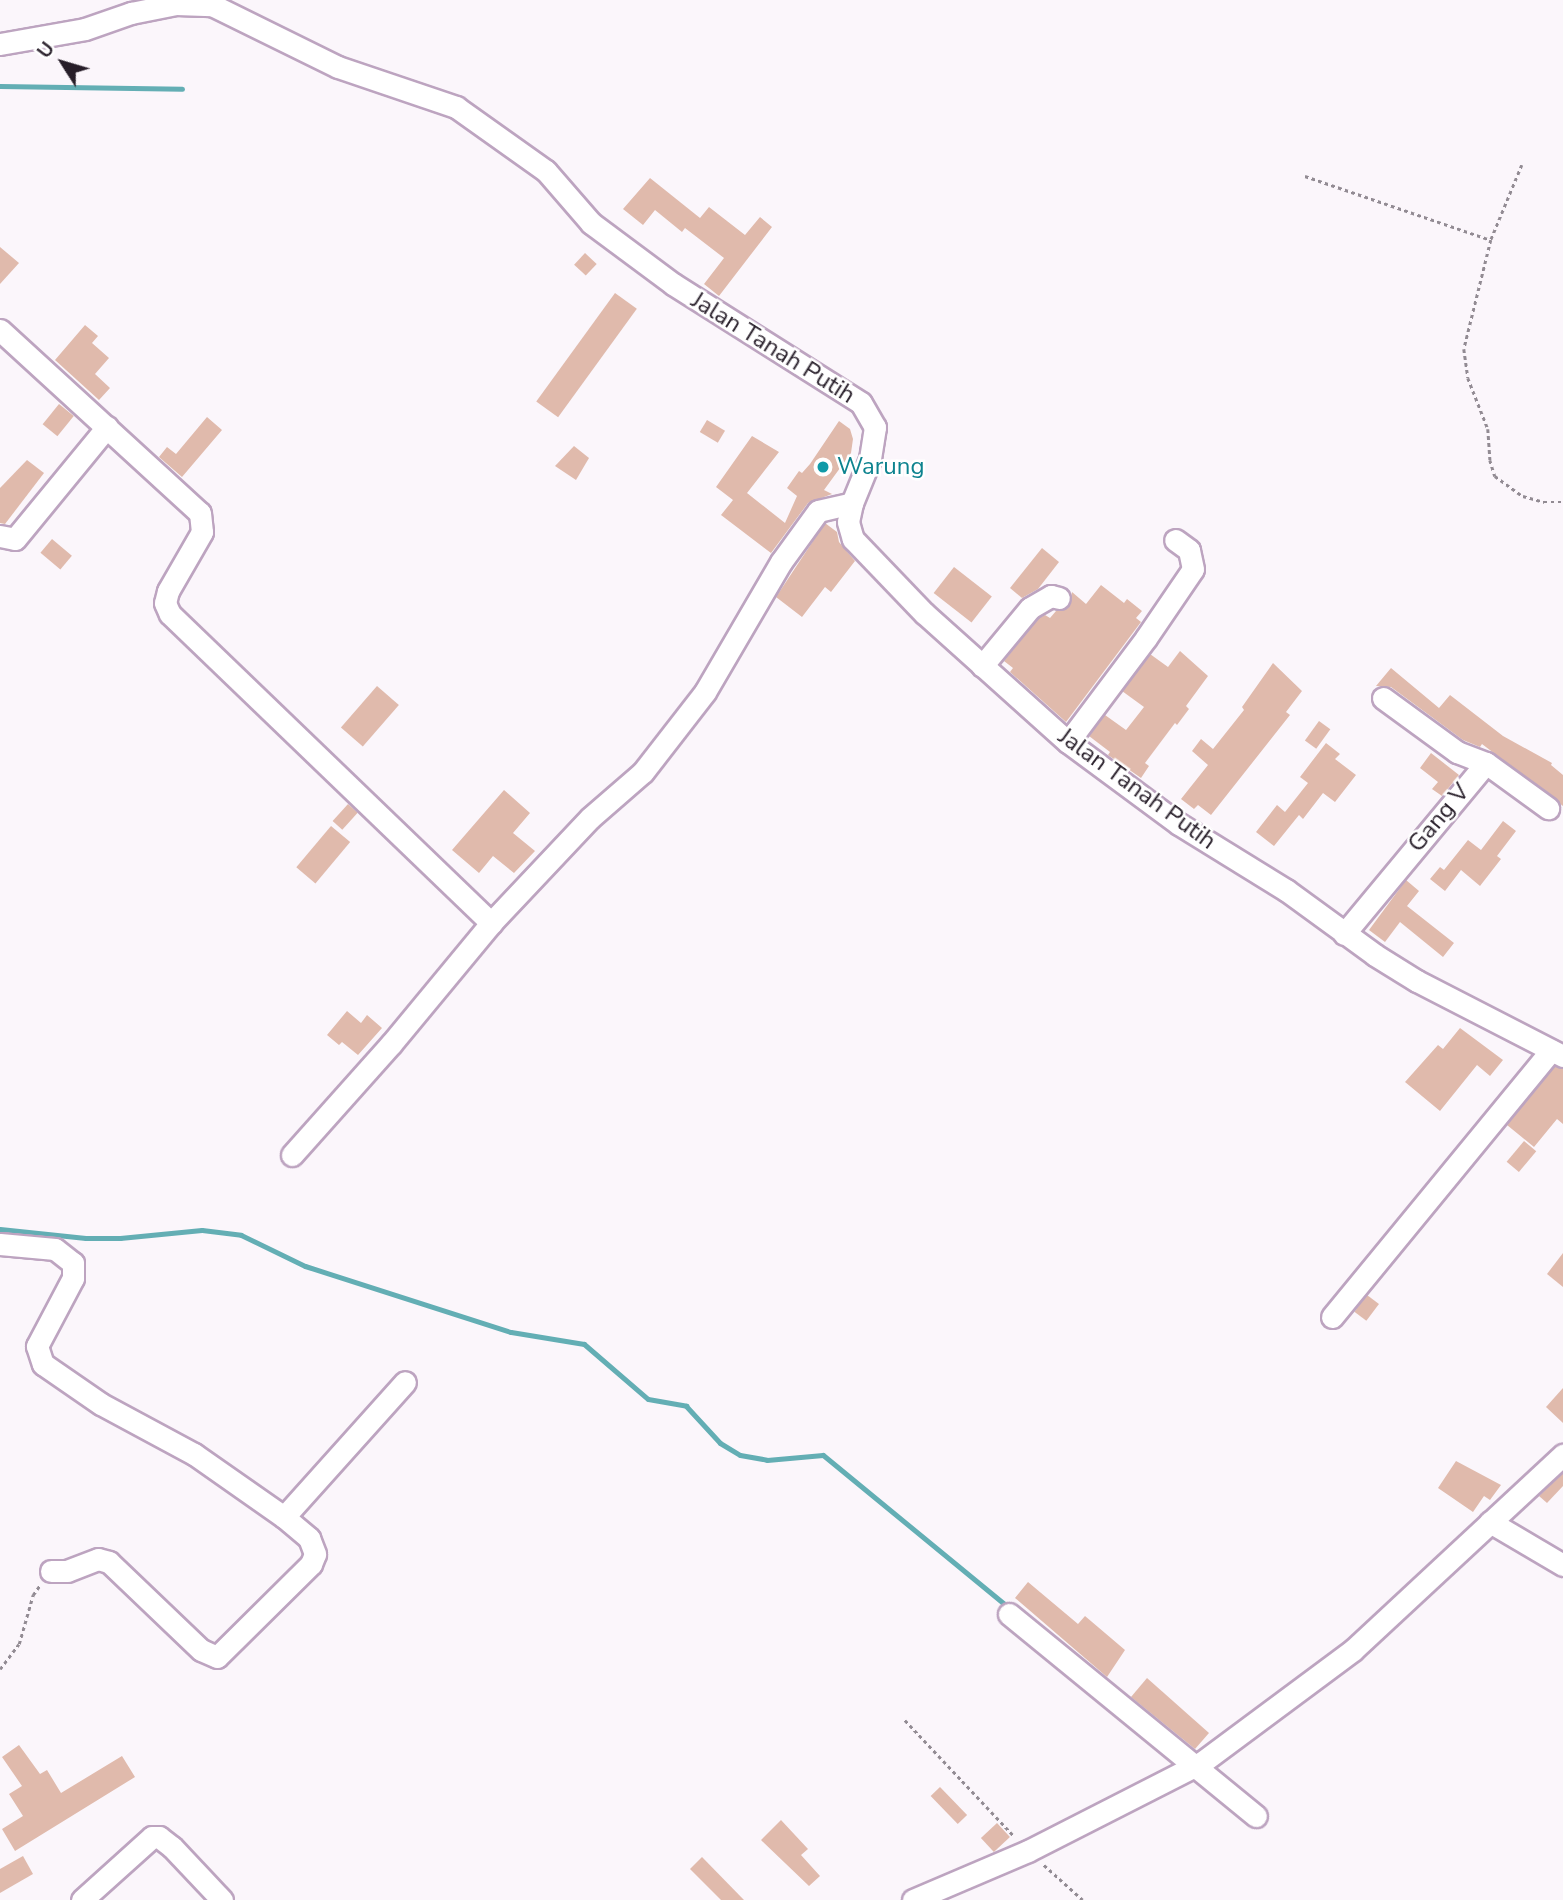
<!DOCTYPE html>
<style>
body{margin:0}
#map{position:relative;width:1563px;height:1900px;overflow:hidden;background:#fbf6fb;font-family:"Nunito Sans",sans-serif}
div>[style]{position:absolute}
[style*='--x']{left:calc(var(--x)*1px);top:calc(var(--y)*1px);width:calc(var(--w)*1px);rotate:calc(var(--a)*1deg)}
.stream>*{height:5px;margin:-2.5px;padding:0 2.5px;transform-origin:2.5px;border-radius:2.5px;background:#63aeb4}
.building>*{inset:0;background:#e0baac;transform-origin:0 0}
.path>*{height:2.5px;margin-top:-1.25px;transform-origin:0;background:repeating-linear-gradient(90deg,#928b93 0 3.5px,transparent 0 7px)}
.roads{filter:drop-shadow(2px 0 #bda4c0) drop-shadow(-2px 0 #bda4c0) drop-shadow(0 2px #bda4c0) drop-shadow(0 -2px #bda4c0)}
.minor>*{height:21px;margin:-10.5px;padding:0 10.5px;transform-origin:10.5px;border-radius:10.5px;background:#fff}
.dots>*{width:19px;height:19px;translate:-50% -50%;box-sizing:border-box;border:4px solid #fff;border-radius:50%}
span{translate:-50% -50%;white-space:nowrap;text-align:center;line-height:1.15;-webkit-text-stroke:5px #fff;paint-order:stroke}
.street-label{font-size:24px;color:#271e29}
.culture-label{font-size:24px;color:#0d838f}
.left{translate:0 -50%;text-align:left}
.north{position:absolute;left:28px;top:28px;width:70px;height:70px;-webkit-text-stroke:5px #fff;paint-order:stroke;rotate:307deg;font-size:19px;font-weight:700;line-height:28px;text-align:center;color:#271e29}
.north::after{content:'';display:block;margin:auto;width:24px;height:32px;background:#271e29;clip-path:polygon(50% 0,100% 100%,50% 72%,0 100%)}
</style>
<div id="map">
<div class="stream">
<i style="--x:0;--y:86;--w:182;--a:0.9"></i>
<i style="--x:0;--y:1229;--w:86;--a:6"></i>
<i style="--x:86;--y:1238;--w:34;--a:0"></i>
<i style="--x:120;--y:1238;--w:82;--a:-5.6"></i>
<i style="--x:202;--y:1230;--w:39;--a:7"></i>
<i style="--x:241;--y:1235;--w:71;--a:25.8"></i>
<i style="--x:305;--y:1266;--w:216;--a:17.8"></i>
<i style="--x:511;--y:1332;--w:74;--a:9.3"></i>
<i style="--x:584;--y:1344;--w:84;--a:40.7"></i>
<i style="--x:648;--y:1399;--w:39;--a:10"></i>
<i style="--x:686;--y:1406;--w:50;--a:47.4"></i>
<i style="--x:720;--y:1443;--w:23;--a:31"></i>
<i style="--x:740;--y:1455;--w:27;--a:10"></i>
<i style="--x:767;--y:1460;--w:56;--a:-5.1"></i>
<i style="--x:823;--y:1455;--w:239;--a:39.4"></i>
</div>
<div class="building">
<i style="clip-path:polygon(650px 178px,700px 218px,709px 207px,745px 235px,760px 217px,772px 227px,719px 296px,704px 284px,724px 258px,685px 228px,682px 232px,655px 210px,643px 225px,623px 209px)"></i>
<i style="clip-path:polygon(0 247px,19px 263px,0 284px)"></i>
<i style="left:585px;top:253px;width:16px;height:16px;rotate:43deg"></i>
<i style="left:615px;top:293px;width:27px;height:134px;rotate:36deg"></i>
<i style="clip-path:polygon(85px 325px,98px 336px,92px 343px,109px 358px,95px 374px,110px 388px,99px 400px,55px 360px)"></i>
<i style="left:59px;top:404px;width:19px;height:26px;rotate:39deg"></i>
<i style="clip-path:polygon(207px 417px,222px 430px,182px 477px,159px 457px,167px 447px,176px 454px)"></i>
<i style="left:707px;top:420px;width:21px;height:14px;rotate:31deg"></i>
<i style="clip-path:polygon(839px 421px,850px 429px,853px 439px,851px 453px,824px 490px,832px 494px,808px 503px,771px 553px,721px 515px,733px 500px,716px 487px,752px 436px,779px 452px,747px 493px,785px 523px,797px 496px,787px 488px,799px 471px,802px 473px,810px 464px)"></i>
<i style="clip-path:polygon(574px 446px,589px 458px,576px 480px,555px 466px)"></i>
<i style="clip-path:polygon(27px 460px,44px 473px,5px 524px,0 523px,0 488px)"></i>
<i style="clip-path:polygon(825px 523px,837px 532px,839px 542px,855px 561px,831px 592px,825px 587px,802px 617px,776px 597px)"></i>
<i style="left:52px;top:539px;width:26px;height:18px;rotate:40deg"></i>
<i style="clip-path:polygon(1042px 548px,1059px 562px,1038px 589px,1022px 598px,1010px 588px)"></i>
<i style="left:954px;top:567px;width:48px;height:33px;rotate:38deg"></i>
<i style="clip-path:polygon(1101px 585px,1124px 603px,1127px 599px,1142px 611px,1136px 618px,1141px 622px,1066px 722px,1010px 672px,1013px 668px,1004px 661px,1039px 618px,1045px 615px,1050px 618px,1056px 611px,1068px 608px,1072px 592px,1086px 604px)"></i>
<i style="clip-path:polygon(1180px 651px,1208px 676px,1186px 706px,1189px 709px,1177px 725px,1175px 723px,1145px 763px,1149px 766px,1141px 778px,1108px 755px,1110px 752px,1089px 736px,1105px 715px,1126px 730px,1144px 707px,1122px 691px,1150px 654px,1168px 667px)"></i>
<i style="clip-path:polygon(1273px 663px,1302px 691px,1286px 712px,1290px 715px,1211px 815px,1198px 805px,1194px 809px,1181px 799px,1208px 765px,1192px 751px,1201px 739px,1213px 749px,1244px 710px,1242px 707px)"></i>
<i style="clip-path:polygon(1391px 668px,1439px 708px,1450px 695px,1503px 736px,1552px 763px,1551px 765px,1563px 775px,1563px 806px,1482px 744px,1480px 747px,1463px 740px,1391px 687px,1376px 686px)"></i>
<i style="left:377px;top:686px;width:29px;height:55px;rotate:41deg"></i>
<i style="left:1319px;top:721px;width:14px;height:24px;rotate:36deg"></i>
<i style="clip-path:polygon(1326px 743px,1340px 754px,1335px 759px,1356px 775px,1335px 802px,1323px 793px,1303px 819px,1299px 815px,1274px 846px,1256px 832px,1277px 805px,1285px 812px,1308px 783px,1300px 777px)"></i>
<i style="clip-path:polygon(1431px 753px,1459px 775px,1442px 796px,1432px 789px,1438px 782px,1420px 768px)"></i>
<i style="clip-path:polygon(504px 790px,530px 813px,513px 833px,535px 851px,514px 873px,493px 856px,479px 873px,452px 850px)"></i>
<i style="left:348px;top:804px;width:13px;height:23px;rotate:42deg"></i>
<i style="clip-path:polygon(1503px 821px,1516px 831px,1497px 856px,1501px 859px,1480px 886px,1461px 870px,1445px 891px,1430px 879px,1440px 867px,1444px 870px,1468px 840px,1481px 850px)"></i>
<i style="left:331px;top:826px;width:25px;height:54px;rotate:40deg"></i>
<i style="clip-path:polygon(1406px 880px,1419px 891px,1407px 906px,1454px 943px,1443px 957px,1400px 922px,1385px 942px,1369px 930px)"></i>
<i style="clip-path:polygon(347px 1011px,361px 1023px,367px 1015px,382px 1028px,358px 1055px,342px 1042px,339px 1045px,327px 1035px)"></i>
<i style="clip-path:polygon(1460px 1028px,1503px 1060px,1490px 1076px,1477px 1065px,1440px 1111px,1405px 1082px,1438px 1045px,1443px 1049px)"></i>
<i style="clip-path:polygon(1555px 1066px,1563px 1069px,1563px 1124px,1557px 1119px,1534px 1147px,1507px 1125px)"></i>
<i style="left:1524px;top:1141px;width:16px;height:27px;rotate:40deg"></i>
<i style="clip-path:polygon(1563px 1253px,1563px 1287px,1547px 1274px)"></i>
<i style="left:1367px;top:1295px;width:15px;height:21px;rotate:37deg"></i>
<i style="clip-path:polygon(1563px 1388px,1563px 1423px,1546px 1407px)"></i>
<i style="clip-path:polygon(1456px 1461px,1501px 1485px,1490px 1500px,1484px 1496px,1473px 1512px,1438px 1488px)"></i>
<i style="clip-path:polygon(1563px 1473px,1563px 1486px,1547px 1503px,1539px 1496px)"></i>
<i style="clip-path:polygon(1028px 1582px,1078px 1624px,1085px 1616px,1125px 1650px,1107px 1677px,1015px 1598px)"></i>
<i style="clip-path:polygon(1147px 1678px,1209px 1733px,1195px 1749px,1131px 1697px)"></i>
<i style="clip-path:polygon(19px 1745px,40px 1774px,47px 1770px,61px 1793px,122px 1756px,135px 1777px,15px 1851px,2px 1829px,23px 1816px,9px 1794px,22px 1786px,2px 1757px)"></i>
<i style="left:940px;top:1787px;width:39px;height:13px;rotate:46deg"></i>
<i style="clip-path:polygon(781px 1820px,808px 1849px,801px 1855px,820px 1876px,809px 1886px,761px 1840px)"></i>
<i style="left:997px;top:1823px;width:19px;height:22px;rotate:47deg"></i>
<i style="clip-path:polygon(23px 1856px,33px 1874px,0 1893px,0 1869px)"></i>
<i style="clip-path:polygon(702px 1857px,744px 1900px,721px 1900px,690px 1869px)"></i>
</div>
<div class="path">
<i style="--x:1522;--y:165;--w:81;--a:112.5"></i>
<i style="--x:1491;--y:240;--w:112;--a:103.9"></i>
<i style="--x:1464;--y:349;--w:29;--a:82"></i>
<i style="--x:1468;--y:378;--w:55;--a:68.6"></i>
<i style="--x:1488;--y:429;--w:31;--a:86"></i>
<i style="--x:1490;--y:460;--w:17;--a:73"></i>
<i style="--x:1495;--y:476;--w:34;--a:36"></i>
<i style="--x:1523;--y:496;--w:22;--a:16"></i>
<i style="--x:1544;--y:502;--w:19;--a:0"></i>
<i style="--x:1305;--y:176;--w:197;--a:19"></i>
<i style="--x:0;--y:1669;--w:31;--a:-53"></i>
<i style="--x:19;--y:1644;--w:51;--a:-74.1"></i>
<i style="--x:33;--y:1595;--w:12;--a:-55"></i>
<i style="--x:905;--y:1720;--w:159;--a:46.8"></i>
<i style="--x:1044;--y:1865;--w:52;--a:41.9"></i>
</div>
<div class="roads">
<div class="minor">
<i style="--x:0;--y:44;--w:86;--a:-10"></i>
<i style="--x:85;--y:29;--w:49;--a:-19.2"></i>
<i style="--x:131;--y:13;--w:46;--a:-11.3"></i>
<i style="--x:176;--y:4;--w:36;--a:2"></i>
<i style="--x:212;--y:5;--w:140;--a:26.2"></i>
<i style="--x:338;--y:67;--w:125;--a:18.7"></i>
<i style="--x:456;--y:107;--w:110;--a:35.4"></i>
<i style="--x:546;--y:171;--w:69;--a:49.1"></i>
<i style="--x:591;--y:223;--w:102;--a:36.6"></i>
<i style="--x:673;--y:284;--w:222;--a:32.3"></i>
<i style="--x:861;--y:403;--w:28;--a:60"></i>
<i style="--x:875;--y:427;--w:32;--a:99"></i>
<i style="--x:870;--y:459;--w:48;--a:112.2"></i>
<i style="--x:852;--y:503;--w:19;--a:102"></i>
<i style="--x:848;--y:522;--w:18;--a:74"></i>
<i style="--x:853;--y:539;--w:103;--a:46.2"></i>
<i style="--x:924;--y:613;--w:193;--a:41.9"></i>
<i style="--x:1068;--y:742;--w:138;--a:36.5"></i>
<i style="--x:1179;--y:824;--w:126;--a:31.7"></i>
<i style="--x:1286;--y:890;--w:110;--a:36.1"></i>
<i style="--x:1375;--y:955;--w:49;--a:31.8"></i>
<i style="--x:1417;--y:981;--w:164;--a:27.2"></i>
<i style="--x:0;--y:330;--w:271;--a:42.5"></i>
<i style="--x:200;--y:513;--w:19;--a:84"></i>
<i style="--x:202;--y:532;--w:68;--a:120"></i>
<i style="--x:168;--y:591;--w:12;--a:104"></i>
<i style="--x:165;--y:603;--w:12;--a:66"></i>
<i style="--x:170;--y:614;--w:446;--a:43.9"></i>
<i style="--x:491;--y:923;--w:144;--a:-46.7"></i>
<i style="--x:590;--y:818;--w:70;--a:-41"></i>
<i style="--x:643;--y:772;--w:101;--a:-52.2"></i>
<i style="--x:705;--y:692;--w:151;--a:-59.7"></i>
<i style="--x:781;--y:562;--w:63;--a:-54"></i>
<i style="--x:818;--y:511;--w:35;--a:-13"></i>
<i style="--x:0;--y:536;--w:15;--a:11"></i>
<i style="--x:15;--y:539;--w:145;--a:-50.6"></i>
<i style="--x:982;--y:666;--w:75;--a:-50.4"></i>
<i style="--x:1030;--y:608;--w:24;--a:-30"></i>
<i style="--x:1051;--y:596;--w:8;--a:14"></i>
<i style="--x:1383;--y:698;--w:92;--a:36.1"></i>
<i style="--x:1457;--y:752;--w:31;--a:21"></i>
<i style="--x:1068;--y:742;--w:130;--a:-53.1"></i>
<i style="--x:1146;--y:638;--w:83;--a:-55.7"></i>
<i style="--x:1193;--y:569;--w:19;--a:-102"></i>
<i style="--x:1189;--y:550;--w:17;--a:-144"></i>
<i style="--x:1344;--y:934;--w:222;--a:-50.3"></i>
<i style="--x:1486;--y:763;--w:77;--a:36"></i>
<i style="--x:292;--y:1155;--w:149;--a:-48.3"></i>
<i style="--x:391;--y:1044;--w:157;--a:-50.4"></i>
<i style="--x:0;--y:1244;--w:55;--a:5.2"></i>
<i style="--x:55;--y:1249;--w:23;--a:38"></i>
<i style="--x:73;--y:1263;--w:15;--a:90"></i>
<i style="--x:73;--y:1278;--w:77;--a:117.9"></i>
<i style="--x:37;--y:1346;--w:19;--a:72"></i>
<i style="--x:43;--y:1364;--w:70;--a:34.6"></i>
<i style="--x:101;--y:1404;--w:106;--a:28.3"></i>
<i style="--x:194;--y:1454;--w:110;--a:35"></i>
<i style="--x:284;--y:1517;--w:33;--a:40"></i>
<i style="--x:309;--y:1538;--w:17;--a:69"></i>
<i style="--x:315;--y:1554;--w:11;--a:112"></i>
<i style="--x:311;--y:1564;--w:132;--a:135.3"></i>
<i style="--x:217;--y:1657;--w:17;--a:-156"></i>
<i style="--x:201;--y:1650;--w:127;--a:-136.3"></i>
<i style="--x:109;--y:1562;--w:11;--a:-165"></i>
<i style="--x:98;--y:1559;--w:33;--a:159"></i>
<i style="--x:67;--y:1571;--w:16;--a:180"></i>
<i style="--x:1332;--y:1317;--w:345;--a:-50.6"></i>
<i style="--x:284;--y:1517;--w:181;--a:-48.1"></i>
<i style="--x:1490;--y:1522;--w:85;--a:30.5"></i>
<i style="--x:1009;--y:1614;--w:319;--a:39.3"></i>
<i style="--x:82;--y:1900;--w:94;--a:-42"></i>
<i style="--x:152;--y:1837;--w:7;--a:0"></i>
<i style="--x:159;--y:1837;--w:16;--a:38"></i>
<i style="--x:172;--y:1847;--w:73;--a:46.7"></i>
<i style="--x:913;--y:1900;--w:125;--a:-23.1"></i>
<i style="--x:1028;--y:1851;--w:194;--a:-27"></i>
<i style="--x:1201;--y:1763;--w:189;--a:-36.6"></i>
<i style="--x:1353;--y:1650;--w:287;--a:-42.9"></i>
</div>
</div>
<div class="dots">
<i style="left:823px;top:467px;background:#0f9aa8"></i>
</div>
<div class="street-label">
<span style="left:773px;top:348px;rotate:32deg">Jalan Tanah Putih</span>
<span style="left:1137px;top:789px;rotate:36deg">Jalan Tanah Putih</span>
<span style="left:1439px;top:818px;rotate:-50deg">Gang V</span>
</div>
<div class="culture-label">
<span class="left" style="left:837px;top:467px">Warung</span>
</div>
<div class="north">U</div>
</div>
